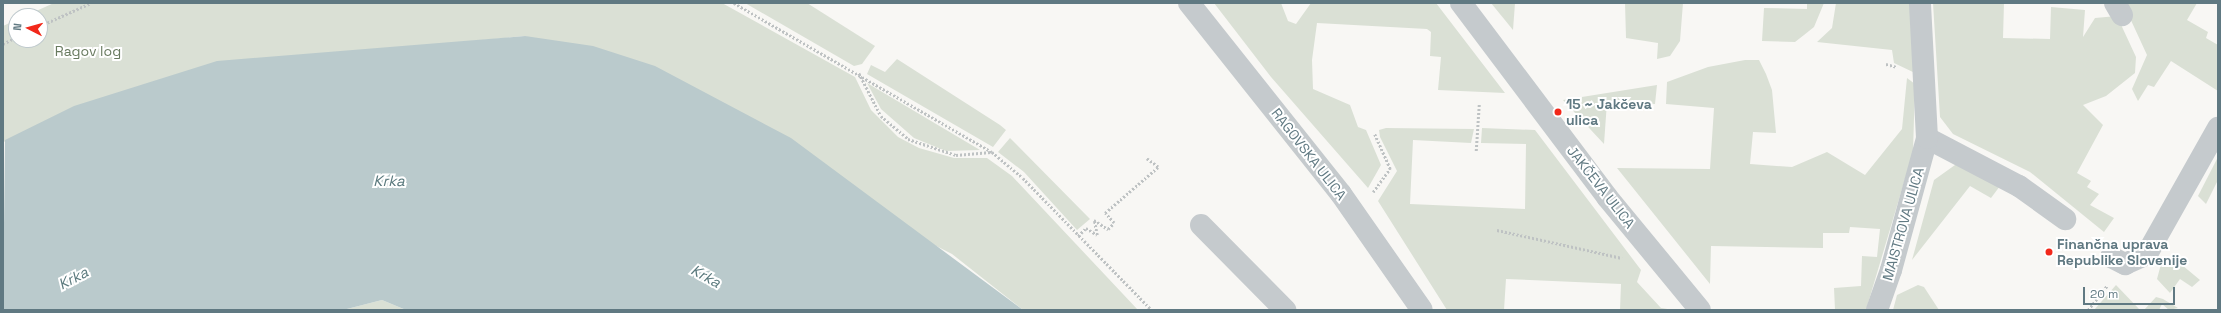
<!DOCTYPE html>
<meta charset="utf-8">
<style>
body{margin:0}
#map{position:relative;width:2221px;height:313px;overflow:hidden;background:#f8f7f4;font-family:"Space Grotesk",sans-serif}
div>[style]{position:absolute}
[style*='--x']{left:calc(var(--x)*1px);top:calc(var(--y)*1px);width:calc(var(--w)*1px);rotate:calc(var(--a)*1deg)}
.green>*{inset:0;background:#dae0d5}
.water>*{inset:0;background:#bacacc}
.path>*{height:2.5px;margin-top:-1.25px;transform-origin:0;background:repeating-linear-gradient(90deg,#bec2c3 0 2px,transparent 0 4px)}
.minor>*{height:22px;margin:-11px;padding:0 11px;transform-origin:11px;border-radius:11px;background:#c5cacd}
.dots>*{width:11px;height:11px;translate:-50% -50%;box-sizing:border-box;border:2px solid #fff;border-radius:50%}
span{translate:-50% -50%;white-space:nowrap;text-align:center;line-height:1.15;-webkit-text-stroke:4px #fff;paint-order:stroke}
.park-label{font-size:14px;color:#687a5f}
.poi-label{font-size:14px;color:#607982;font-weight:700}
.left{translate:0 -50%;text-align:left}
.street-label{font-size:14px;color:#607982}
.water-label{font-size:15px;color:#5a797d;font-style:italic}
.frame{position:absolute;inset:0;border:4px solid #607982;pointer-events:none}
.north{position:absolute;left:8px;top:8px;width:40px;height:40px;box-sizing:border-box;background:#fff;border:1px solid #bfc9cd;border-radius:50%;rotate:276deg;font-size:11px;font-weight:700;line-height:16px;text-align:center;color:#607982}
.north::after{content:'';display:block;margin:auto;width:14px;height:18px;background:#f2281a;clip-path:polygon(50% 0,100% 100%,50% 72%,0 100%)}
.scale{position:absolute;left:2083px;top:287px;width:92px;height:18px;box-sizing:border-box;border:2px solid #607982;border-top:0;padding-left:5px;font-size:12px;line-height:14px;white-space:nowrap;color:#607982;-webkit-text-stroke:3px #fff;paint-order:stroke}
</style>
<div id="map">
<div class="green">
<i style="clip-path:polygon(54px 3px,722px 3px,855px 77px,871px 110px,898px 137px,919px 148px,954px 158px,987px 158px,1012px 176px,1138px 310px,1023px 310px,952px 254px,525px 36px,396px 48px,3px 142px,3px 26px,16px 20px,16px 40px,40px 40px,40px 16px,25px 16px)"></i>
<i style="clip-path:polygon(745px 3px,807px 3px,875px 46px,862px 64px,854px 66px)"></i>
<i style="clip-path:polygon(1214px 3px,1281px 3px,1288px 21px,1296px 24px,1311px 3px,1436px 3px,1505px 93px,1438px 90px,1441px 57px,1430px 56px,1431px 32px,1427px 29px,1317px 23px,1312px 60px,1313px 89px,1350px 105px,1358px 127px,1366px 130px,1381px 165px,1368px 188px,1271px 77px)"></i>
<i style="clip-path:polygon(1491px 3px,1515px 3px,1513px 30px)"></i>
<i style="clip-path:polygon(1625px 3px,1683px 3px,1680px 41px,1670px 56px,1657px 59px,1658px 43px,1626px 38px)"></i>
<i style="clip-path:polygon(1807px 3px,1824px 3px,1814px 27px,1804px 35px,1795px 42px,1762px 41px,1764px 8px,1807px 9px)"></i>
<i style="clip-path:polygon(1836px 3px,1911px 3px,1915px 73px,1894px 63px,1892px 50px,1817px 42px,1832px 28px)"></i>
<i style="clip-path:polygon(1933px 3px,2004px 3px,2003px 38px,2050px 39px,2051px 7px,2085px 10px,2083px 37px,2095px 18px,2117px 16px,2136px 57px,2135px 73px,2106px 96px,2083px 105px,2103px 125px,2077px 173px,2091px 181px,2087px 187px,2099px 194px,2090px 205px,2114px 218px,2104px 232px,2030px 172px,1953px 134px,1940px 117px)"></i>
<i style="clip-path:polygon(2123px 3px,2197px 3px,2187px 20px,2208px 32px,2206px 38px,2218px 45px,2218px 91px,2171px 61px,2154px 87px,2148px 85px,2138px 101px,2132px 89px,2147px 55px)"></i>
<i style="clip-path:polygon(897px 59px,1000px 125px,1006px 130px,993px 147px,867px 74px,871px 65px,885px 72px)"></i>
<i style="clip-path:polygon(1745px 60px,1759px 60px,1766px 74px,1772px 90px,1776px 133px,1753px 132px,1750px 164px,1792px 167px,1827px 152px,1865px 175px,1902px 129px,1907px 78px,1915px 84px,1913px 152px,1866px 310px,1835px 310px,1834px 288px,1861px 286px,1862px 256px,1877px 257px,1880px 229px,1850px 227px,1849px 233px,1823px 233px,1823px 248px,1711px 246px,1710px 284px,1617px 168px,1710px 169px,1714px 108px,1666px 104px,1667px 82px,1708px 67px)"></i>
<i style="clip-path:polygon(867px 83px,980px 150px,946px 151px,914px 138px,881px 109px)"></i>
<i style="clip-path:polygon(1657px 85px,1655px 104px,1607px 102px,1604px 144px,1563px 100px)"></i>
<i style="clip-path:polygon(1386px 128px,1474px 129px,1471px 143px,1413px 140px,1410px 204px,1525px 209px,1526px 144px,1481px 143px,1482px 128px,1535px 130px,1641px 270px,1637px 282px,1661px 308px,1674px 310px,1620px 310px,1621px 284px,1506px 279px,1504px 310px,1447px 310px,1378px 201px,1397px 171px,1380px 137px,1379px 130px)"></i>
<i style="clip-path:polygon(1010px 138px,1090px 219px,1077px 230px,1024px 172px,998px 152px)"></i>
<i style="clip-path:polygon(2218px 157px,2218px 180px,2206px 204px,2198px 196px)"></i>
<i style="clip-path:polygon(1955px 165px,1965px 165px,2003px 182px,1991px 198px,1970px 186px,1912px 260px,1934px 180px)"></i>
<i style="clip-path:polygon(2167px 260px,2176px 260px,2200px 280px,2192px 287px,2180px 279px,2170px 293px,2157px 279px,2161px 264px)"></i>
<i style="clip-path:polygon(1918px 285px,1924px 287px,1939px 310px,1893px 310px,1897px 295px)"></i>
<i style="clip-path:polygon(2116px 285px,2140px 310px,2094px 310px)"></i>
<i style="clip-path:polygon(2156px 297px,2163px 299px,2178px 308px,2169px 310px,2162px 304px,2159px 310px,2144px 310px)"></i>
<i style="clip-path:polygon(382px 300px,406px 310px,343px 310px)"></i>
</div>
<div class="water">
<i style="clip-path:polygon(525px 36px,593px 46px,655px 66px,791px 138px,1023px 310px,406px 310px,382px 300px,343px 310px,3px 310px,5px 140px,74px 106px,217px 61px)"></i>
</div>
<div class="path">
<i style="--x:734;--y:3;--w:298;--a:30"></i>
<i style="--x:992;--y:152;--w:40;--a:40"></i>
<i style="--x:1023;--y:178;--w:185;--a:45.7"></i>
<i style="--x:40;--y:26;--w:56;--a:-24.3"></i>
<i style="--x:3;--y:44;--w:15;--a:-28"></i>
<i style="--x:1886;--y:64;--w:11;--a:15"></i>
<i style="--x:859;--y:73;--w:48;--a:62.9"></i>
<i style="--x:881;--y:116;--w:35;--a:40"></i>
<i style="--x:908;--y:139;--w:51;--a:18.4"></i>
<i style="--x:956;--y:155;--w:35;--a:-5"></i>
<i style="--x:1476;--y:151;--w:47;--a:-86.3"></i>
<i style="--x:1373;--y:192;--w:29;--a:-54"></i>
<i style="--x:1390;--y:169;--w:39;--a:-114"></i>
<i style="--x:1497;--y:230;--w:128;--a:12.6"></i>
<i style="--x:1078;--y:236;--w:11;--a:-45"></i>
<i style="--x:1086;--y:228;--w:13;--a:32"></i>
<i style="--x:1097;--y:235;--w:15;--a:-101"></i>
<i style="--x:1094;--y:220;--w:17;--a:33"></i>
<i style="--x:1108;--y:229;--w:8;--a:-45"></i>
<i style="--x:1114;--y:223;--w:13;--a:-132"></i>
<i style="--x:1105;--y:213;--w:70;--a:-41"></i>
<i style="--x:1158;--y:167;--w:14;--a:-144"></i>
<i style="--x:2088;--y:310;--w:31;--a:-52"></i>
</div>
<div class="minor">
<i style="--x:1189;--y:3;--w:244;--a:51.5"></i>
<i style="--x:1341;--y:194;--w:141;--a:55.1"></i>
<i style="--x:1461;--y:3;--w:243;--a:53"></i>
<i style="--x:1607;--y:197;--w:146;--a:50.5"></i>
<i style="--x:2115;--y:3;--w:14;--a:60"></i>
<i style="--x:1927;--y:138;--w:104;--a:27.6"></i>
<i style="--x:2019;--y:186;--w:57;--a:35.7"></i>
<i style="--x:1201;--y:225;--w:120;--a:45.3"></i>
<i style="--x:2111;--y:257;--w:16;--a:27"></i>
<i style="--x:2125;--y:264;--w:24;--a:-24"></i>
<i style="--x:2147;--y:254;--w:145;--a:-60.6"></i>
<i style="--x:1877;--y:310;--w:42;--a:-70.7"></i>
<i style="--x:1891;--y:270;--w:137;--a:-74.7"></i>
<i style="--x:1927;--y:138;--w:135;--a:-93"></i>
</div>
<div class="dots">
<i style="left:1558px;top:112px;background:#f2281a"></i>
<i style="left:2049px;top:252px;background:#f2281a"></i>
</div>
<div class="park-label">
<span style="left:88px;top:51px">Ragov log</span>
</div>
<div class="poi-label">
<span class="left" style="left:1566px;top:112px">15 ~ Jakčeva<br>ulica</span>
<span class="left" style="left:2057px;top:252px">Finančna uprava<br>Republike Slovenije</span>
</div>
<div class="street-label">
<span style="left:1309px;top:154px;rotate:52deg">RAGOVSKA ULICA</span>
<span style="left:1601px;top:187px;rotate:52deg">JAKČEVA ULICA</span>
<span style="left:1903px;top:224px;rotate:-74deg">MAISTROVA ULICA</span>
</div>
<div class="water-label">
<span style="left:389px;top:181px">Krka</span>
<span style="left:706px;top:276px;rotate:29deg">Krka</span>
<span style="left:73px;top:278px;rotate:-28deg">Krka</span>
</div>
<div class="frame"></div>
<div class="north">N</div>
<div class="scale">20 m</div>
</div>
